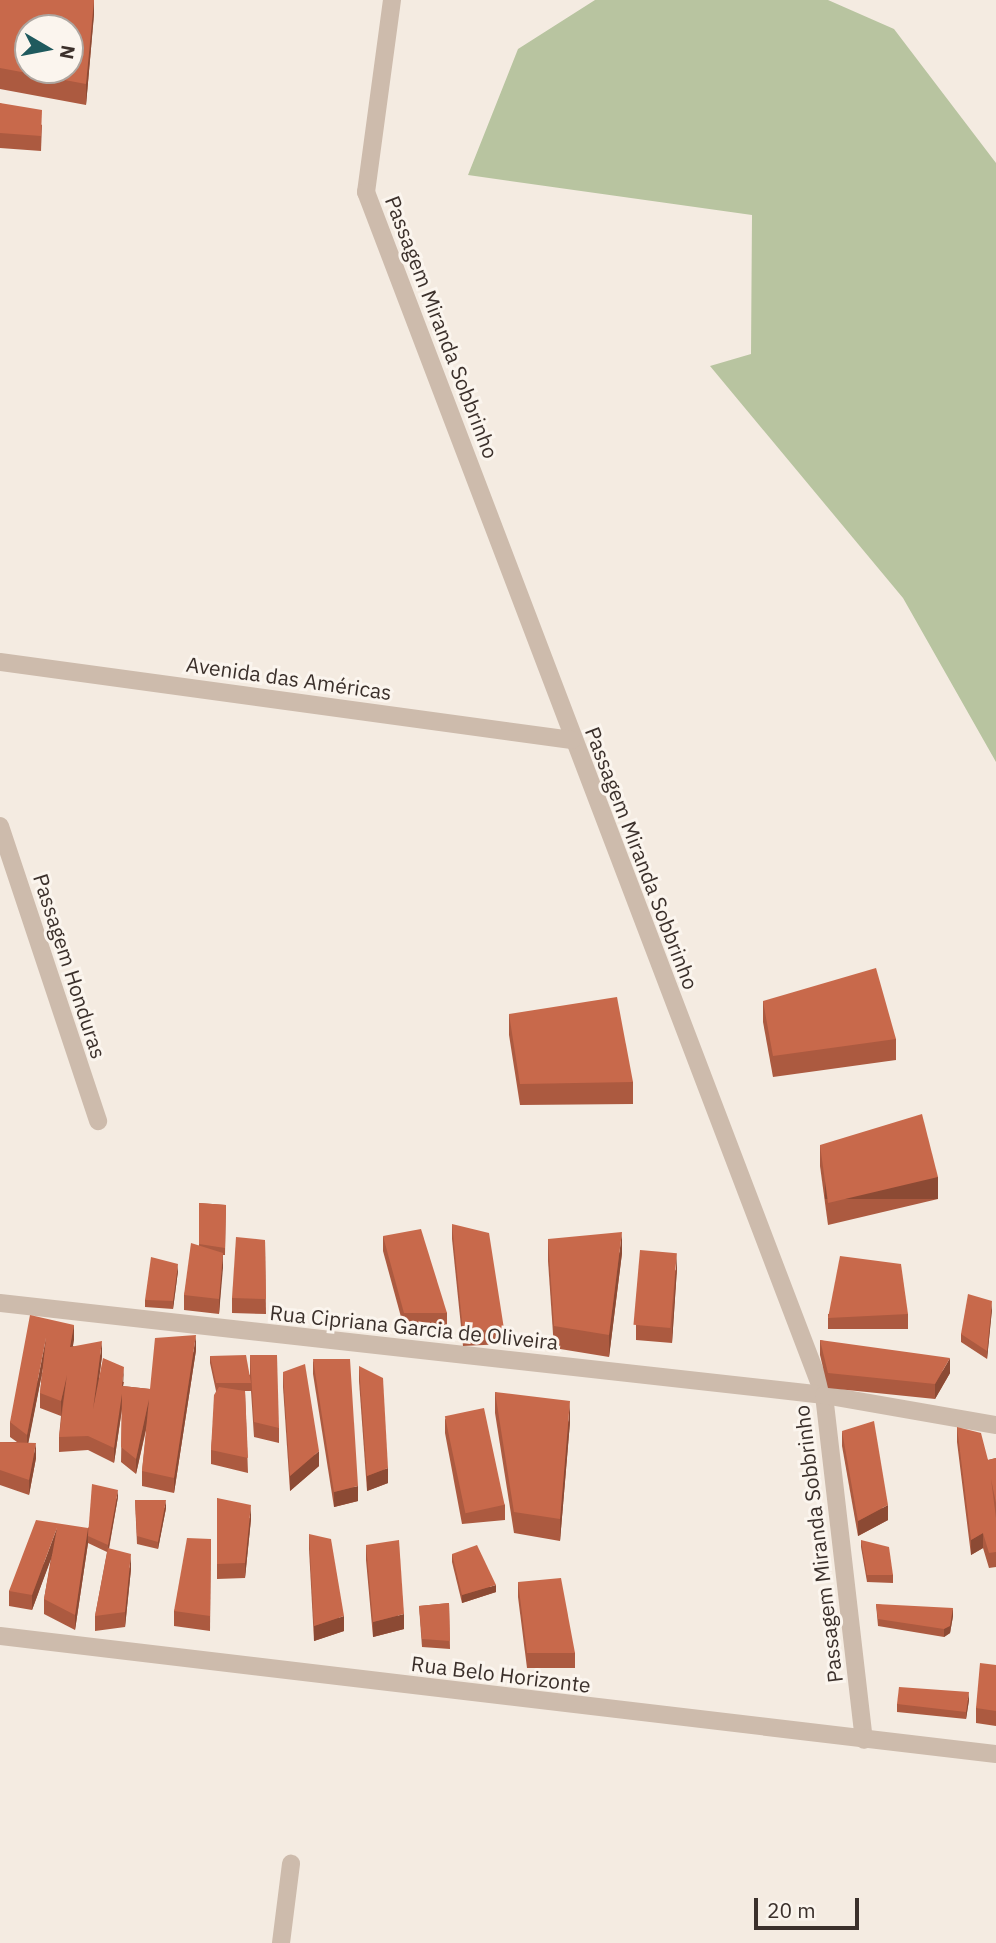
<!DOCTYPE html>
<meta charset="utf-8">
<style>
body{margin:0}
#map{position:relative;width:996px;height:1943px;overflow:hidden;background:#f4ebe1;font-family:"IBM Plex Sans",sans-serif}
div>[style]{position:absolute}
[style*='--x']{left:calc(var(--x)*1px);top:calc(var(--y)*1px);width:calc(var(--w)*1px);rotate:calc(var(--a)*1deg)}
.green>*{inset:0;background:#b8c4a0}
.minor>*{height:18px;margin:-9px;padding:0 9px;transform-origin:9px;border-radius:9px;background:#cdbbac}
.wall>*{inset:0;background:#ac5a40;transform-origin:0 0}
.shaded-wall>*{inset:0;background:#8c4a34;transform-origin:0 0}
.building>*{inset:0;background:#c8694b;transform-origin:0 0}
span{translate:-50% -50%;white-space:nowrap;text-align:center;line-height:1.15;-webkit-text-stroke:6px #fbf5ee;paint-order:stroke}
.street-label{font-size:21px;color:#3b302b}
.north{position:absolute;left:14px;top:14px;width:70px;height:70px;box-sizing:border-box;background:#fbf5ee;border:2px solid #aea6a0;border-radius:50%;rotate:100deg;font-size:19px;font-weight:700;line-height:28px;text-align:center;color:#3b302b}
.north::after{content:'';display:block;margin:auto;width:24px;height:32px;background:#1f5a5e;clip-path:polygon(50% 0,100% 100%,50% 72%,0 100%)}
.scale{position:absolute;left:754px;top:1898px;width:105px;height:32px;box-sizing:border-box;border:4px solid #3b302b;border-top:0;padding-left:9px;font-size:21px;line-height:24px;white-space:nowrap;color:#3b302b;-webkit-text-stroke:5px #fbf5ee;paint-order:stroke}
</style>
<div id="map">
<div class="green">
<i style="clip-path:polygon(595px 0,828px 0,894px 29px,996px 163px,996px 762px,903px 598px,710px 366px,751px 354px,752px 215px,468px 175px,518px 49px)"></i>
</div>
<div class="minor">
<i style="--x:392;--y:0;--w:194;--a:97.7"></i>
<i style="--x:366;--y:192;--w:1287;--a:69.16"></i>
<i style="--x:824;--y:1395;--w:347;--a:83.4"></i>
<i style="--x:0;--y:662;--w:577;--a:7.77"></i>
<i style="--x:0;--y:826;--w:311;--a:71.6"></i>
<i style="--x:0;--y:1303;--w:829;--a:6.37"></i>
<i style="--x:824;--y:1395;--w:175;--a:9.9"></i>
<i style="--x:0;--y:1636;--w:1003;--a:6.76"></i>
<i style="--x:281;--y:1943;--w:80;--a:-82.8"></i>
</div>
<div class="wall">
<i style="clip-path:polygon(0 0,94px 0,94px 14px,86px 105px,0 89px)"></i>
<i style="clip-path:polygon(0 103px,42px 125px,41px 151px,0 148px)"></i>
<i style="clip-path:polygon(763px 1001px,896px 1039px,896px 1060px,773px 1077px,763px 1022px)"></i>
<i style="clip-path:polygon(509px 1014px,633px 1082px,633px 1104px,520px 1105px,509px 1035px)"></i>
<i style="clip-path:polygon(820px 1145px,938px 1199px,828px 1225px,820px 1166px)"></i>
<i style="clip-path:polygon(199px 1203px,226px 1205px,225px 1255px,223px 1255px,219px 1314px,184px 1310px,184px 1295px,199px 1245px)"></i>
<i style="clip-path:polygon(452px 1224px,504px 1329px,504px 1344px,463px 1346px,452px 1239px)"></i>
<i style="clip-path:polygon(383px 1236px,447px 1313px,447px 1328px,404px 1328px,383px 1251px)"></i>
<i style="clip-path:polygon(548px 1239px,622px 1253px,609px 1357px,554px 1348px,548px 1261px)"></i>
<i style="clip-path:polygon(265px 1240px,266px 1314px,232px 1313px,232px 1298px)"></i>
<i style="clip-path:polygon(677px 1268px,672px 1343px,636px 1340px,636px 1325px)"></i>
<i style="clip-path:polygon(178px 1271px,173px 1309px,145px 1307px,145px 1300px)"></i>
<i style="clip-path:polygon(992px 1309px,987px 1359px,961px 1342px,961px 1334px)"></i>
<i style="left:908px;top:1314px;width:15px;height:80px;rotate:90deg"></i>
<i style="clip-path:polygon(74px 1325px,73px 1346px,102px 1356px,99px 1379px,124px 1382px,123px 1386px,150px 1389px,196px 1350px,174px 1493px,142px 1486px,142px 1471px,147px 1426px,136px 1474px,121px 1462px,122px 1409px,114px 1463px,88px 1450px,59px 1452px,59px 1437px,61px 1416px,40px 1408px,40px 1393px,42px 1373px,28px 1443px,36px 1458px,29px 1495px,0 1485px,0 1442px,17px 1442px,10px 1437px,10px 1422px)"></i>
<i style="clip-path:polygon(820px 1340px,950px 1373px,935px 1399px,828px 1388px,820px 1355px)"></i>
<i style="clip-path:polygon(250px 1355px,279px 1428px,279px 1443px,254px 1437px,251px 1391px,245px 1391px,248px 1473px,211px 1464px,211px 1450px,216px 1391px,210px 1363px,210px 1356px,250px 1375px)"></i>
<i style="clip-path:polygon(313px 1359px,358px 1501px,334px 1507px,313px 1374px)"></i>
<i style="clip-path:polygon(359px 1366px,388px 1483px,367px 1491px,359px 1381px)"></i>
<i style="clip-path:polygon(283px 1372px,319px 1466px,290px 1491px,283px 1387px)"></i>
<i style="clip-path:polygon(495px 1392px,570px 1422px,560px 1541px,514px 1533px,495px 1413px)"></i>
<i style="clip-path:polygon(445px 1418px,505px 1505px,505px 1520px,462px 1524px,445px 1433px)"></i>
<i style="clip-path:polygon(957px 1427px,988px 1460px,996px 1458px,996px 1567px,989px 1568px,983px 1548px,971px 1555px,957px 1442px)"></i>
<i style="clip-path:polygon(842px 1431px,888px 1520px,858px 1536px,842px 1446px)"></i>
<i style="clip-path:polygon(118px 1497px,109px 1549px,131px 1569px,125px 1627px,95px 1631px,95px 1616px,107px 1552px,88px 1543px,75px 1630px,44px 1614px,44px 1599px,51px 1558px,32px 1610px,9px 1606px,9px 1591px,88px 1528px)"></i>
<i style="clip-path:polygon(217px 1498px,251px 1519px,245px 1578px,217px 1579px)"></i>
<i style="clip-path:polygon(135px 1500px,166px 1508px,158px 1549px,137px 1544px)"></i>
<i style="clip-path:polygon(309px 1534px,344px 1631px,314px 1641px,309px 1549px)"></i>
<i style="clip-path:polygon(211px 1539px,210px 1631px,174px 1626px,174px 1611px)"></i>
<i style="clip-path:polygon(861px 1540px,893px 1575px,893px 1583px,867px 1582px,861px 1547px)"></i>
<i style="clip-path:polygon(366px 1545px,404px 1629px,373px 1637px,366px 1560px)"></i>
<i style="clip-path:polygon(452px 1554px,496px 1592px,462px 1603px,452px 1562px)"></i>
<i style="clip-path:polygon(518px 1582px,575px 1653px,575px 1668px,527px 1668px,518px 1597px)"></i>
<i style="clip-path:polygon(449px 1603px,450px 1649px,422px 1647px,419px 1606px)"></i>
<i style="clip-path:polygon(876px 1604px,953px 1616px,950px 1633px,944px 1637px,878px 1626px)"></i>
<i style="clip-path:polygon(996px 1665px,996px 1726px,976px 1723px,976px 1708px)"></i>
<i style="clip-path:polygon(969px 1700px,966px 1719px,897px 1712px,897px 1704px)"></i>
</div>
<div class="shaded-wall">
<i style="clip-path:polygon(94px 0,94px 14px,86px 105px,86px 84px)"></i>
<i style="left:938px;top:1177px;width:22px;height:113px;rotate:90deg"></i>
<i style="clip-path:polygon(622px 1232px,622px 1253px,609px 1357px,609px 1335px)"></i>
<i style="clip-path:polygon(223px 1253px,223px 1268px,219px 1314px,219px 1299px)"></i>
<i style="clip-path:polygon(677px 1253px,677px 1268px,672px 1343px,672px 1328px)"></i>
<i style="clip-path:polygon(178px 1264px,178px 1271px,173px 1309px,173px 1301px)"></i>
<i style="clip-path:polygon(992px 1301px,992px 1309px,987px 1359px,987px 1351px)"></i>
<i style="clip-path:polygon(74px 1325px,74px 1340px,70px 1362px,70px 1347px)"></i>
<i style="clip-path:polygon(196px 1335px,196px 1350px,174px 1493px,174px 1478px)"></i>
<i style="clip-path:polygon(46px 1338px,46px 1353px,27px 1450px,27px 1435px)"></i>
<i style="clip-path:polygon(102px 1341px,102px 1356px,93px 1424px,93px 1409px)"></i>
<i style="clip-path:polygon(950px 1358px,950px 1373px,935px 1399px,935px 1384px)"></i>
<i style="clip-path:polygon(124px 1367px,122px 1408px,114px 1463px,114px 1448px)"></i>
<i style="clip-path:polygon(67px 1375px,61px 1416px,61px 1401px)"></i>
<i style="clip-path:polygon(149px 1399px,149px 1414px,136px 1474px,136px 1459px)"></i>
<i style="clip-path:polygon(570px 1401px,570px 1422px,560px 1541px,560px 1519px)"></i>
<i style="clip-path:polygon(36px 1443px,36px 1458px,29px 1495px,29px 1480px)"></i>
<i style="clip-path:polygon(319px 1451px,319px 1466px,290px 1491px,290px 1476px)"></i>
<i style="clip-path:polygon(388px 1468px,388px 1483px,367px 1491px,367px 1476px)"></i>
<i style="clip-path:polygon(358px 1486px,358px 1501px,334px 1507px,334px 1492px)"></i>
<i style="clip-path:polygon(118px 1490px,118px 1497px,108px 1552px,108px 1545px)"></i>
<i style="clip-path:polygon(166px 1500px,166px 1508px,158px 1549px,158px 1542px)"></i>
<i style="clip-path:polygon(251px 1505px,251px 1519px,245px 1578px,245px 1563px)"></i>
<i style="clip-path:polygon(888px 1505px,888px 1520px,858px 1536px,858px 1521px)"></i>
<i style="clip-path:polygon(57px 1528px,57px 1543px,32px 1610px,32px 1595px)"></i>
<i style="clip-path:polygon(88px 1528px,88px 1543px,75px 1630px,75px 1615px)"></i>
<i style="clip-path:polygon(983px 1533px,983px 1548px,971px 1555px,971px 1540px)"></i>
<i style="clip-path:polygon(131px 1554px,131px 1569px,125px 1627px,125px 1612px)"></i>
<i style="clip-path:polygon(496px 1585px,496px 1592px,462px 1603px,462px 1595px)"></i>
<i style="clip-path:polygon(953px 1608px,953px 1616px,950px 1633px,944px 1637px,944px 1629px)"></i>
<i style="clip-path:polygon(404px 1614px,404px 1629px,373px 1637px,373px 1622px)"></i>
<i style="clip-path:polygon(344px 1616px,344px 1631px,314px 1641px,314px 1626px)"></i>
<i style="clip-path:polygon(969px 1692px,969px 1700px,966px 1719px,966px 1712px)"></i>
</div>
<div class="building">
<i style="clip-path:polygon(evenodd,0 0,94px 0,86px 84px,0 68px,0 0,28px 28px,70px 28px,70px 70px,28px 70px,28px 28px)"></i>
<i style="clip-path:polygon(0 103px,42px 110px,41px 136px,0 133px)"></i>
<i style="clip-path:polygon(876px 968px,896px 1039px,773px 1056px,763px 1001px)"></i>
<i style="clip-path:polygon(617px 997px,633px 1082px,520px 1084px,509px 1014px)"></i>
<i style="clip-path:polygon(922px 1114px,938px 1177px,828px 1203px,820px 1145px)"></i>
<i style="clip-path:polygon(199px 1203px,226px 1205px,225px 1248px,199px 1244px)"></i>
<i style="clip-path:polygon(452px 1224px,489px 1233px,504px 1329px,463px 1331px)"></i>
<i style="clip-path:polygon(421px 1229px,447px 1313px,404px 1313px,383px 1236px)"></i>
<i style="clip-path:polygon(622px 1232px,609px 1335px,554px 1326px,548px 1239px)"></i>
<i style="clip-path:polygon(236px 1237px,265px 1240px,266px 1299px,232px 1298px)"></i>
<i style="clip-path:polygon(191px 1243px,223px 1253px,219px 1299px,184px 1295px)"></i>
<i style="left:640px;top:1250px;width:37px;height:75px;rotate:5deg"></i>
<i style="clip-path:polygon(840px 1256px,901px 1264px,908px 1314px,828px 1318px)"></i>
<i style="clip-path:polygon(151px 1257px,178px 1264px,173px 1301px,145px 1300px)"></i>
<i style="clip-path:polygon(968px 1294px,992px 1301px,987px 1351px,961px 1334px)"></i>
<i style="clip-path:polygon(30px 1315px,74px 1325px,70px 1347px,102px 1341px,93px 1409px,103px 1358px,124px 1367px,122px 1386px,150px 1389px,155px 1338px,196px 1335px,174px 1478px,142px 1471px,149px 1399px,136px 1459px,121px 1447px,122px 1394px,114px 1448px,88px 1436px,59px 1437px,67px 1375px,61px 1401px,40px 1393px,46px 1338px,27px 1435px,10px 1422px)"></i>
<i style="clip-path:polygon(820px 1340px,950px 1358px,935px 1384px,828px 1373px)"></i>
<i style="clip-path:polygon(246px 1355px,251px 1383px,216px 1383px,210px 1356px)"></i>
<i style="clip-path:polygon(250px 1355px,277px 1355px,279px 1428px,254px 1422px)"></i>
<i style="clip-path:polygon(313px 1359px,350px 1359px,358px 1486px,334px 1492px)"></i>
<i style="clip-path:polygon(305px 1364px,319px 1451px,290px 1476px,283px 1372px)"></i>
<i style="clip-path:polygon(359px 1366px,383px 1378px,388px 1468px,367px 1476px)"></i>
<i style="clip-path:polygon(219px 1387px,245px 1391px,248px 1458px,211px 1450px,214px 1395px)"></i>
<i style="clip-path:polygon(495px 1392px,570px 1401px,560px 1519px,514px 1512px)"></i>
<i style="left:484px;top:1408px;width:99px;height:40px;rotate:78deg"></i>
<i style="clip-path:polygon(874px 1421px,888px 1505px,858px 1521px,842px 1431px)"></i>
<i style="clip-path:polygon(957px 1427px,981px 1433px,988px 1460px,996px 1458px,996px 1503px,991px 1479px,996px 1518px,996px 1552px,989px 1553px,983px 1533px,971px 1540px)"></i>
<i style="clip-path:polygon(0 1442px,36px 1443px,29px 1480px,0 1470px)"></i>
<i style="clip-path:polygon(92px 1484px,118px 1490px,108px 1545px,88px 1536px)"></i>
<i style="clip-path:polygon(217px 1498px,251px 1505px,245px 1563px,217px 1564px)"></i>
<i style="clip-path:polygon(135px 1500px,166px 1500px,158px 1542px,137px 1536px)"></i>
<i style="clip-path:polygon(36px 1520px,88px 1528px,75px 1615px,44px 1599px,57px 1528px,32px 1595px,9px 1591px)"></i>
<i style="clip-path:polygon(309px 1534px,331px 1539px,344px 1616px,314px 1626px)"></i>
<i style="clip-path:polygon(187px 1538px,211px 1539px,210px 1616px,174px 1611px)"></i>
<i style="clip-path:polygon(399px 1540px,404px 1614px,373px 1622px,366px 1545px)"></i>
<i style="clip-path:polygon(861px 1540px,889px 1547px,893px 1575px,867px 1575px)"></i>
<i style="clip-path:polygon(477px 1545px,496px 1585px,462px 1595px,452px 1554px)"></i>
<i style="clip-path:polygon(108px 1548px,131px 1554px,125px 1612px,95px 1616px)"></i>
<i style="clip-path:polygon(561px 1578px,575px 1653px,527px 1653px,518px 1582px)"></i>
<i style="clip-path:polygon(449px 1603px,450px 1641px,422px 1639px,419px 1606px)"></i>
<i style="clip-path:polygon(876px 1604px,953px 1608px,950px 1626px,944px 1629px,878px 1619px)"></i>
<i style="clip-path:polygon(980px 1663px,996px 1665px,996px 1711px,976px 1708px)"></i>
<i style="clip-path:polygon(899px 1687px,969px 1692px,966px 1712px,897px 1704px)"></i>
</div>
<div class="street-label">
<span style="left:442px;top:327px;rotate:69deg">Passagem Miranda Sobbrinho</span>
<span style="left:289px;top:678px;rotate:8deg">Avenida das Américas</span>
<span style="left:642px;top:858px;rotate:69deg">Passagem Miranda Sobbrinho</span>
<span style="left:70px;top:966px;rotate:72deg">Passagem Honduras</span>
<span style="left:414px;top:1327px;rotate:6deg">Rua Cipriana Garcia de Oliveira</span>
<span style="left:818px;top:1544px;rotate:-97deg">Passagem Miranda Sobbrinho</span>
<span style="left:501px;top:1674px;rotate:7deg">Rua Belo Horizonte</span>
</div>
<div class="north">N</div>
<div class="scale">20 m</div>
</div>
